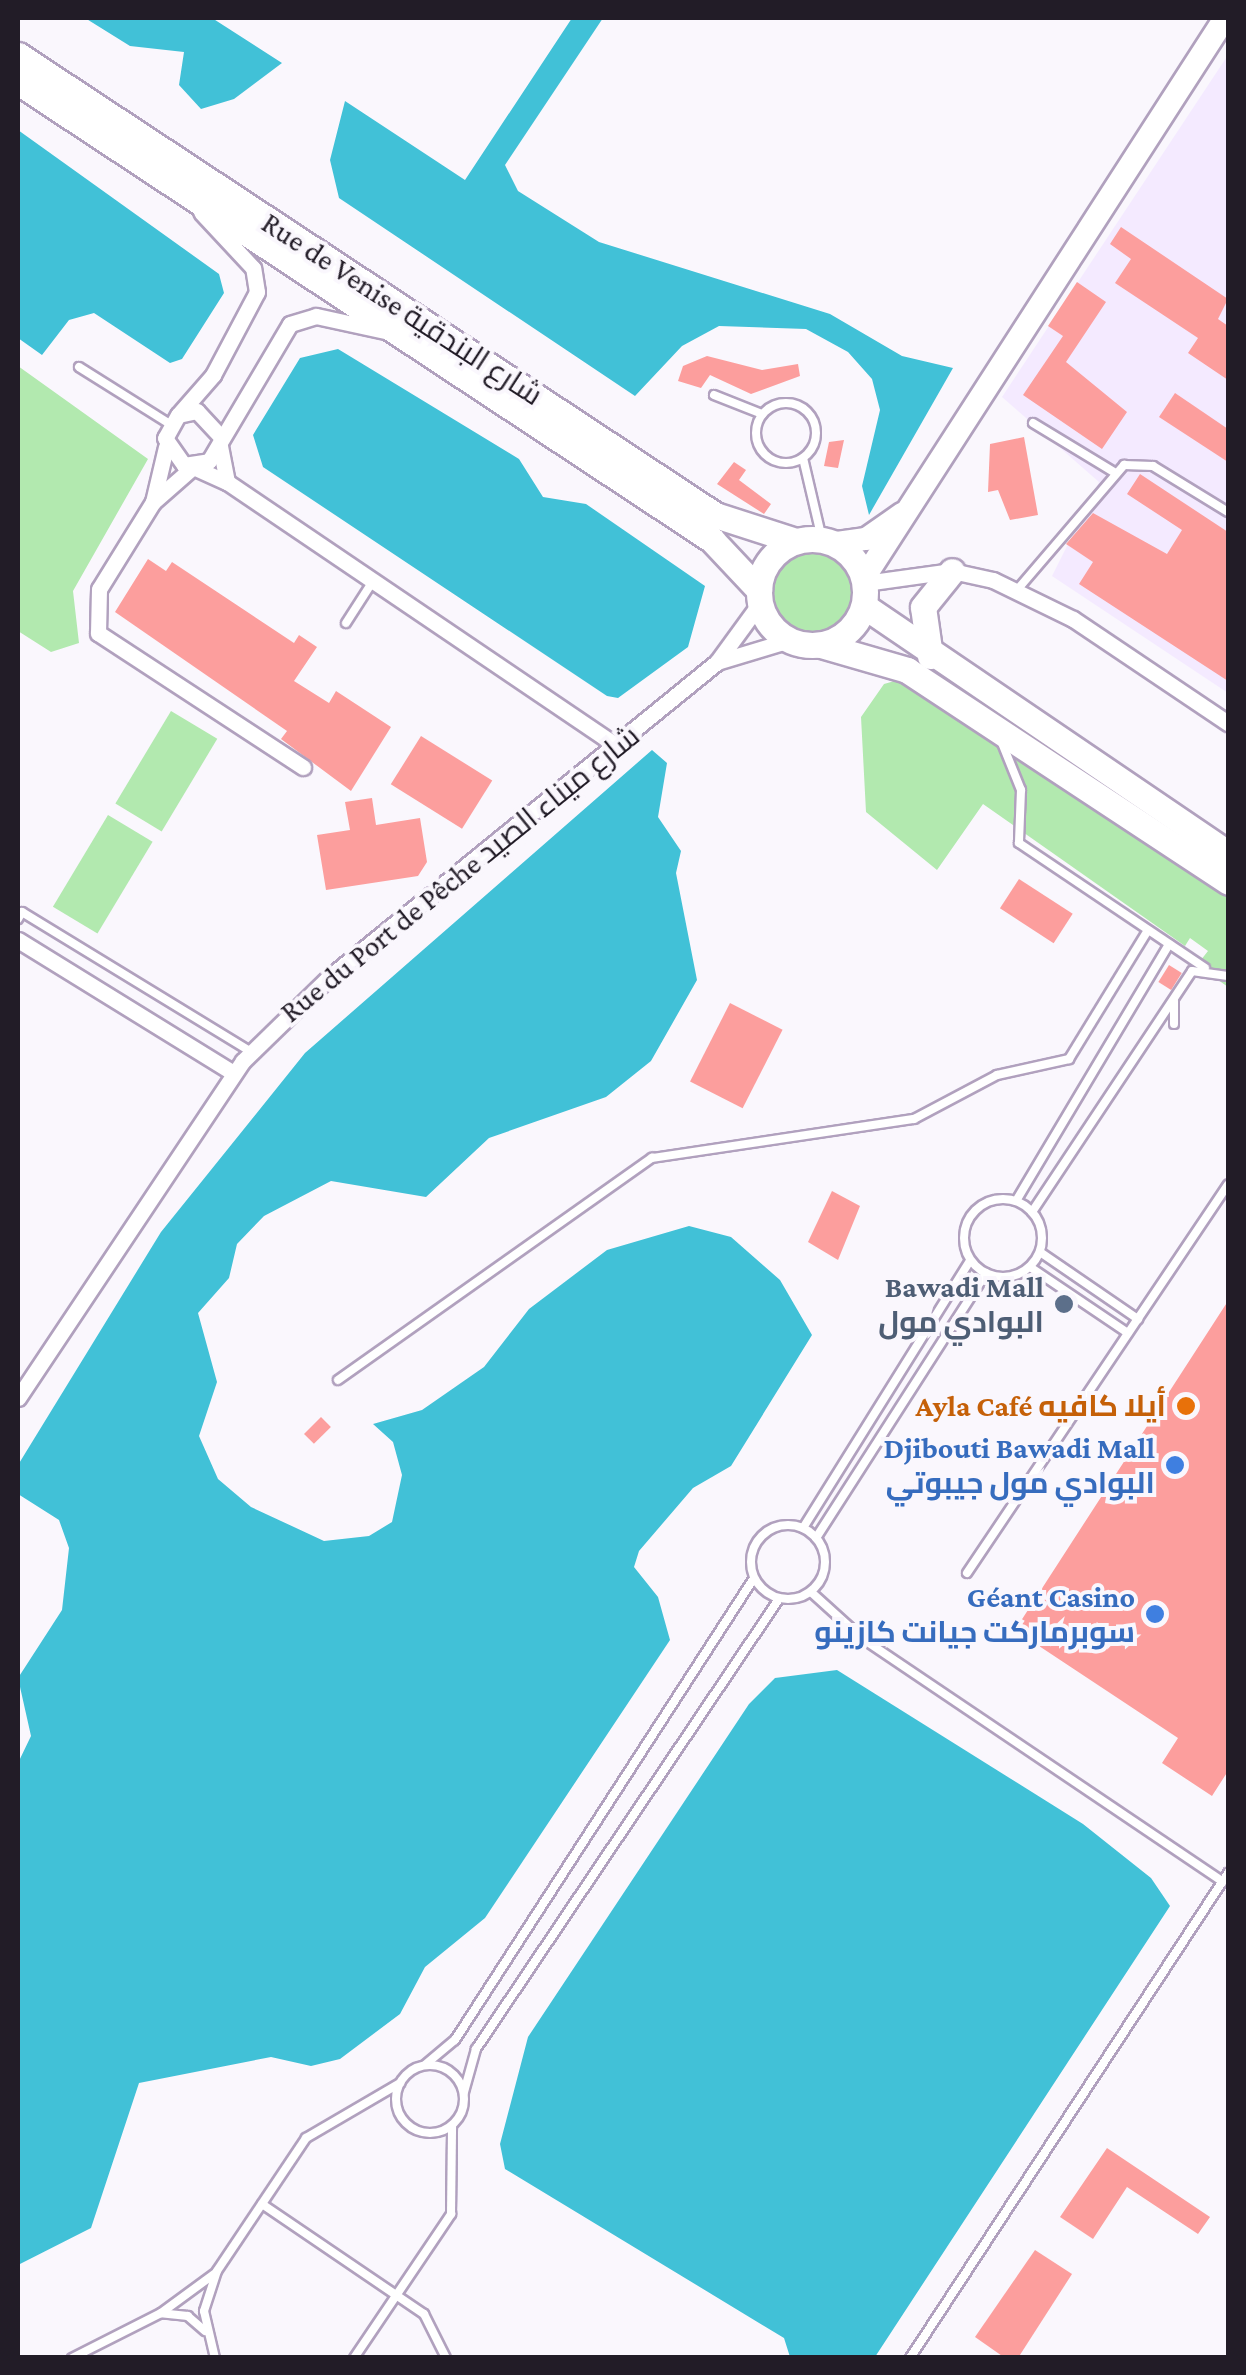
<!DOCTYPE html>
<meta charset="utf-8">
<style>
body{margin:0}
#map{position:relative;width:1246px;height:2375px;overflow:hidden;background:#faf7fd;font-family:"Crimson Pro",Cairo,serif}
div>[style]{position:absolute}
[style*='--x']{left:calc(var(--x)*1px);top:calc(var(--y)*1px);width:calc(var(--w)*1px);rotate:calc(var(--a)*1deg)}
.industrial>*{inset:0;background:#f4eaff}
.green>*{inset:0;background:#b2e9af;transform-origin:0 0}
.round{border-radius:50%}
.water>*{inset:0;background:#41c1d7}
.building>*{inset:0;background:#fc9e9d;transform-origin:0 0}
.roads{filter:drop-shadow(2px 0 #b1a1be) drop-shadow(-2px 0 #b1a1be) drop-shadow(0 2px #b1a1be) drop-shadow(0 -2px #b1a1be)}
.service>*{height:8px;margin:-4px;padding:0 4px;transform-origin:4px;border-radius:4px;background:#fff}
.service>.ring{margin:-4px;padding:0;box-sizing:content-box;background:none;border:8px solid #fff;border-radius:50%}
.minor>*{height:15px;margin:-7.5px;padding:0 7.5px;transform-origin:7.5px;border-radius:7.5px;background:#fff}
.secondary>*{height:22px;margin:-11px;padding:0 11px;transform-origin:11px;border-radius:11px;background:#fff}
.primary>*{height:25px;margin:-12.5px;padding:0 12.5px;transform-origin:12.5px;border-radius:12.5px;background:#fff}
.primary>.ring{margin:-12.5px;padding:0;box-sizing:content-box;background:none;border:25px solid #fff;border-radius:50%}
.dots>*{width:28px;height:28px;translate:-50% -50%;box-sizing:border-box;border:5px solid #faf7fd;border-radius:50%}
span{translate:-50% -50%;white-space:nowrap;text-align:center;line-height:1.15;-webkit-text-stroke:8px #faf7fd;paint-order:stroke}
.street-label{font-size:30px;color:#221c27}
.service-label{font-size:30px;color:#4e5e75;font-weight:700}
.right{translate:-100% -50%;text-align:right}
.food-label{font-size:30px;color:#c56008;font-weight:700}
.shop-label{font-size:30px;color:#366cbe;font-weight:700}
.frame{position:absolute;inset:0;border:20px solid #221c27;pointer-events:none}
</style>
<div id="map">
<div class="industrial">
<i style="clip-path:polygon(1228px 55px,1228px 693px,1052px 576px,1099px 482px,1002px 397px)"></i>
</div>
<div class="green">
<i style="clip-path:polygon(18px 366px,148px 459px,73px 591px,79px 643px,51px 652px,18px 631px)"></i>
<i class="round" style="left:770px;top:550px;width:84px;height:84px"></i>
<i style="clip-path:polygon(905px 678px,1228px 887px,1228px 987px,1197px 965px,1208px 951px,1190px 938px,1185px 946px,983px 804px,937px 870px,866px 812px,861px 717px,884px 684px)"></i>
<i style="left:171px;top:711px;width:54px;height:108px;rotate:31deg"></i>
<i style="left:108px;top:815px;width:52px;height:107px;rotate:31deg"></i>
</div>
<div class="water">
<i style="clip-path:polygon(85px 18px,212px 18px,282px 63px,234px 99px,201px 109px,179px 85px,184px 52px,130px 46px)"></i>
<i style="clip-path:polygon(572px 18px,603px 18px,505px 165px,518px 191px,599px 242px,830px 314px,902px 356px,953px 368px,869px 515px,862px 486px,880px 410px,872px 379px,848px 352px,806px 329px,719px 326px,682px 346px,635px 396px,339px 198px,330px 160px,345px 101px,465px 180px)"></i>
<i style="clip-path:polygon(18px 130px,219px 274px,224px 293px,182px 359px,170px 363px,94px 313px,69px 320px,42px 355px,18px 338px)"></i>
<i style="clip-path:polygon(338px 349px,519px 459px,543px 497px,586px 504px,705px 586px,688px 647px,618px 698px,607px 696px,263px 467px,253px 435px,300px 358px)"></i>
<i style="clip-path:polygon(652px 750px,667px 763px,658px 817px,681px 851px,676px 873px,697px 980px,651px 1061px,606px 1097px,489px 1138px,426px 1197px,331px 1181px,264px 1216px,237px 1244px,229px 1278px,198px 1313px,217px 1382px,199px 1436px,218px 1479px,251px 1507px,324px 1541px,369px 1536px,392px 1522px,402px 1475px,393px 1442px,373px 1424px,422px 1410px,484px 1367px,529px 1309px,607px 1250px,689px 1226px,731px 1237px,780px 1280px,812px 1335px,731px 1466px,693px 1488px,639px 1551px,634px 1567px,658px 1597px,670px 1640px,485px 1918px,425px 1967px,400px 2014px,340px 2059px,311px 2066px,271px 2057px,139px 2083px,91px 2228px,18px 2265px,18px 1763px,31px 1736px,18px 1678px,62px 1610px,69px 1548px,59px 1520px,18px 1494px,18px 1465px,161px 1232px,305px 1053px)"></i>
<i style="clip-path:polygon(837px 1670px,1083px 1824px,1151px 1878px,1170px 1906px,875px 2357px,790px 2357px,784px 2338px,505px 2169px,500px 2144px,528px 2037px,749px 1704px,775px 1678px)"></i>
</div>
<div class="building">
<i style="clip-path:polygon(1121px 227px,1228px 299px,1218px 319px,1228px 326px,1228px 380px,1188px 353px,1198px 338px,1115px 283px,1131px 259px,1110px 244px)"></i>
<i style="clip-path:polygon(1077px 282px,1106px 302px,1066px 362px,1127px 412px,1102px 449px,1023px 395px,1063px 336px,1048px 326px)"></i>
<i style="clip-path:polygon(707px 356px,762px 370px,798px 364px,800px 376px,751px 394px,710px 375px,701px 388px,678px 381px,683px 366px)"></i>
<i style="clip-path:polygon(1175px 393px,1228px 429px,1228px 462px,1159px 417px)"></i>
<i style="clip-path:polygon(1024px 437px,1038px 515px,1010px 520px,998px 490px,988px 492px,990px 444px)"></i>
<i style="clip-path:polygon(844px 440px,838px 468px,824px 466px,829px 442px)"></i>
<i style="clip-path:polygon(734px 462px,746px 470px,739px 480px,771px 504px,764px 514px,717px 484px)"></i>
<i style="clip-path:polygon(1140px 474px,1228px 532px,1228px 681px,1079px 584px,1093px 562px,1066px 544px,1093px 513px,1167px 554px,1182px 530px,1127px 494px)"></i>
<i style="clip-path:polygon(148px 559px,166px 571px,172px 562px,294px 643px,299px 635px,317px 647px,294px 681px,329px 703px,336px 691px,391px 727px,351px 791px,281px 739px,287px 731px,115px 612px)"></i>
<i style="left:421px;top:736px;width:84px;height:57px;rotate:32deg"></i>
<i style="clip-path:polygon(372px 798px,376px 825px,420px 818px,427px 862px,418px 876px,326px 890px,317px 835px,350px 830px,345px 802px)"></i>
<i style="left:1019px;top:879px;width:64px;height:35px;rotate:33deg"></i>
<i style="left:1169px;top:965px;width:15px;height:20px;rotate:32deg"></i>
<i style="left:730px;top:1003px;width:59px;height:88px;rotate:27deg"></i>
<i style="clip-path:polygon(832px 1191px,860px 1206px,838px 1260px,808px 1242px)"></i>
<i style="clip-path:polygon(1228px 1301px,1228px 1771px,1212px 1796px,1162px 1763px,1178px 1738px,1015px 1630px)"></i>
<i style="left:321px;top:1417px;width:14px;height:24px;rotate:45deg"></i>
<i style="clip-path:polygon(1107px 2148px,1210px 2217px,1198px 2234px,1127px 2187px,1093px 2239px,1060px 2217px)"></i>
<i style="clip-path:polygon(1035px 2250px,1072px 2274px,1018px 2358px,1005px 2358px,975px 2337px)"></i>
</div>
<div class="roads">
<div class="service">
<i style="--x:79;--y:367;--w:107;--a:32.1"></i>
<i style="--x:714;--y:395;--w:52;--a:21.6"></i>
<i class="ring" style="left:756px;top:403px;width:52px;height:52px"></i>
<i style="--x:1033;--y:423;--w:95;--a:31.2"></i>
<i style="--x:803;--y:458;--w:83;--a:76.8"></i>
<i style="--x:1017;--y:590;--w:165;--a:-49.4"></i>
<i style="--x:1124;--y:465;--w:29;--a:2"></i>
<i style="--x:1153;--y:466;--w:88;--a:31.5"></i>
<i style="--x:346;--y:623;--w:50;--a:-57.3"></i>
<i style="--x:1002;--y:743;--w:51;--a:68"></i>
<i style="--x:1021;--y:790;--w:53;--a:92.2"></i>
<i style="--x:1019;--y:843;--w:224;--a:33.9"></i>
<i style="--x:18;--y:919;--w:8;--a:-60"></i>
<i style="--x:22;--y:912;--w:268;--a:31.4"></i>
<i style="--x:1174;--y:1001;--w:23;--a:90"></i>
<i class="ring" style="left:964px;top:1199px;width:70px;height:70px"></i>
<i style="--x:1016;--y:1201;--w:299;--a:-59.2"></i>
<i style="--x:1032;--y:1212;--w:289;--a:-56.4"></i>
<i style="--x:1192;--y:971;--w:36;--a:8"></i>
<i style="--x:1040;--y:1252;--w:119;--a:34.4"></i>
<i style="--x:1030;--y:1267;--w:118;--a:34"></i>
<i style="--x:338;--y:1380;--w:385;--a:-35.3"></i>
<i style="--x:652;--y:1158;--w:265;--a:-8.5"></i>
<i style="--x:914;--y:1119;--w:94;--a:-27.9"></i>
<i style="--x:997;--y:1075;--w:74;--a:-12.5"></i>
<i style="--x:1069;--y:1059;--w:151;--a:-58.5"></i>
<i class="ring" style="left:751px;top:1525px;width:66px;height:66px"></i>
<i style="--x:803;--y:1528;--w:314;--a:-58"></i>
<i style="--x:816;--y:1538;--w:315;--a:-57.3"></i>
<i style="--x:967;--y:1573;--w:468;--a:-56.1"></i>
<i style="--x:811;--y:1592;--w:70;--a:42.1"></i>
<i style="--x:863;--y:1639;--w:434;--a:34"></i>
<i style="--x:426;--y:2064;--w:38;--a:-40"></i>
<i style="--x:455;--y:2040;--w:550;--a:-57.09"></i>
<i class="ring" style="left:396px;top:2065px;width:60px;height:60px"></i>
<i style="--x:464;--y:2092;--w:45;--a:-74.4"></i>
<i style="--x:476;--y:2049;--w:543;--a:-56.05"></i>
<i style="--x:262;--y:2204;--w:196;--a:34.2"></i>
<i style="--x:424;--y:2314;--w:49;--a:63.4"></i>
<i style="--x:205;--y:2331;--w:23;--a:-139"></i>
<i style="--x:188;--y:2316;--w:27;--a:-174"></i>
<i style="--x:161;--y:2313;--w:66;--a:-36.3"></i>
<i style="--x:72;--y:2358;--w:100;--a:-26.8"></i>
<i style="--x:215;--y:2358;--w:48;--a:-103.2"></i>
<i style="--x:204;--y:2311;--w:42;--a:-72"></i>
<i style="--x:217;--y:2271;--w:160;--a:-56.2"></i>
<i style="--x:306;--y:2138;--w:109;--a:-30.3"></i>
<i style="--x:354;--y:2358;--w:174;--a:-56"></i>
<i style="--x:451;--y:2214;--w:88;--a:-89.3"></i>
<i style="--x:910;--y:2358;--w:580;--a:-56.75"></i>
</div>
<div class="minor">
<i style="--x:179;--y:414;--w:52;--a:-48.9"></i>
<i style="--x:213;--y:375;--w:94;--a:-62.1"></i>
<i style="--x:257;--y:292;--w:24;--a:-99"></i>
<i style="--x:253;--y:268;--w:76;--a:-132.9"></i>
<i style="--x:221;--y:437;--w:35;--a:-133"></i>
<i style="--x:197;--y:411;--w:19;--a:168"></i>
<i style="--x:178;--y:415;--w:26;--a:119"></i>
<i style="--x:165;--y:438;--w:33;--a:55"></i>
<i style="--x:184;--y:465;--w:25;--a:-9"></i>
<i style="--x:209;--y:461;--w:159;--a:-59.4"></i>
<i style="--x:290;--y:324;--w:27;--a:-17"></i>
<i style="--x:316;--y:316;--w:71;--a:12.3"></i>
<i style="--x:166;--y:447;--w:57;--a:103.3"></i>
<i style="--x:153;--y:502;--w:53;--a:-41.2"></i>
<i style="--x:193;--y:467;--w:37;--a:24"></i>
<i style="--x:227;--y:482;--w:37;--a:-101"></i>
<i style="--x:227;--y:482;--w:471;--a:34.1"></i>
<i style="--x:153;--y:502;--w:102;--a:121.8"></i>
<i style="--x:99;--y:589;--w:44;--a:91.3"></i>
<i style="--x:98;--y:633;--w:245;--a:33.2"></i>
<i style="--x:865;--y:583;--w:88;--a:-7.9"></i>
<i style="--x:952;--y:571;--w:42;--a:12.4"></i>
<i style="--x:993;--y:580;--w:89;--a:26"></i>
<i style="--x:1073;--y:619;--w:187;--a:33.9"></i>
<i style="--x:717;--y:662;--w:76;--a:-16.8"></i>
<i style="--x:18;--y:940;--w:253;--a:31.7"></i>
<i style="--x:18;--y:1398;--w:405;--a:-56.3"></i>
<i style="--x:243;--y:1061;--w:117;--a:-44.3"></i>
<i style="--x:327;--y:979;--w:503;--a:-39.1"></i>
<i style="--x:717;--y:662;--w:73;--a:-53.9"></i>
</div>
<div class="secondary">
<i style="--x:837;--y:543;--w:29;--a:-8"></i>
<i style="--x:866;--y:539;--w:44;--a:-34.8"></i>
<i style="--x:864;--y:578;--w:666;--a:-57.19"></i>
</div>
<div class="primary">
<i style="--x:18;--y:55;--w:835;--a:33.42"></i>
<i style="--x:715;--y:515;--w:85;--a:17.8"></i>
<i style="--x:18;--y:82;--w:832;--a:33.42"></i>
<i style="--x:712;--y:540;--w:69;--a:46.8"></i>
<i class="ring" style="left:759px;top:539px;width:81px;height:81px"></i>
<i style="--x:864;--y:606;--w:440;--a:34.2"></i>
<i style="--x:821;--y:645;--w:90;--a:16.2"></i>
<i style="--x:907;--y:670;--w:385;--a:33.4"></i>
<i style="--x:930;--y:656;--w:49;--a:-98.1"></i>
<i style="--x:923;--y:607;--w:46;--a:-51.1"></i>
</div>
</div>
<div class="dots">
<i style="left:1064px;top:1304px;background:#5c6f8a"></i>
<i style="left:1186px;top:1406px;background:#e8710a"></i>
<i style="left:1175px;top:1465px;background:#3f7fe0"></i>
<i style="left:1155px;top:1614px;background:#3f7fe0"></i>
</div>
<div class="street-label">
<span style="left:402px;top:309px;rotate:33deg">Rue de Venise شارع البندقية</span>
<span style="left:460px;top:874px;rotate:-39deg">Rue du Port de Pêche شارع ميناء الصيد</span>
</div>
<div class="service-label">
<span class="right" style="left:1044px;top:1304px">Bawadi Mall<br>البوادي مول</span>
</div>
<div class="food-label">
<span class="right" style="left:1166px;top:1406px">Ayla Café أيلا كافيه</span>
</div>
<div class="shop-label">
<span class="right" style="left:1155px;top:1465px">Djibouti Bawadi Mall<br>البوادي مول جيبوتي</span>
<span class="right" style="left:1135px;top:1614px">Géant Casino<br>سوبرماركت جيانت كازينو</span>
</div>
<div class="frame"></div>
</div>
